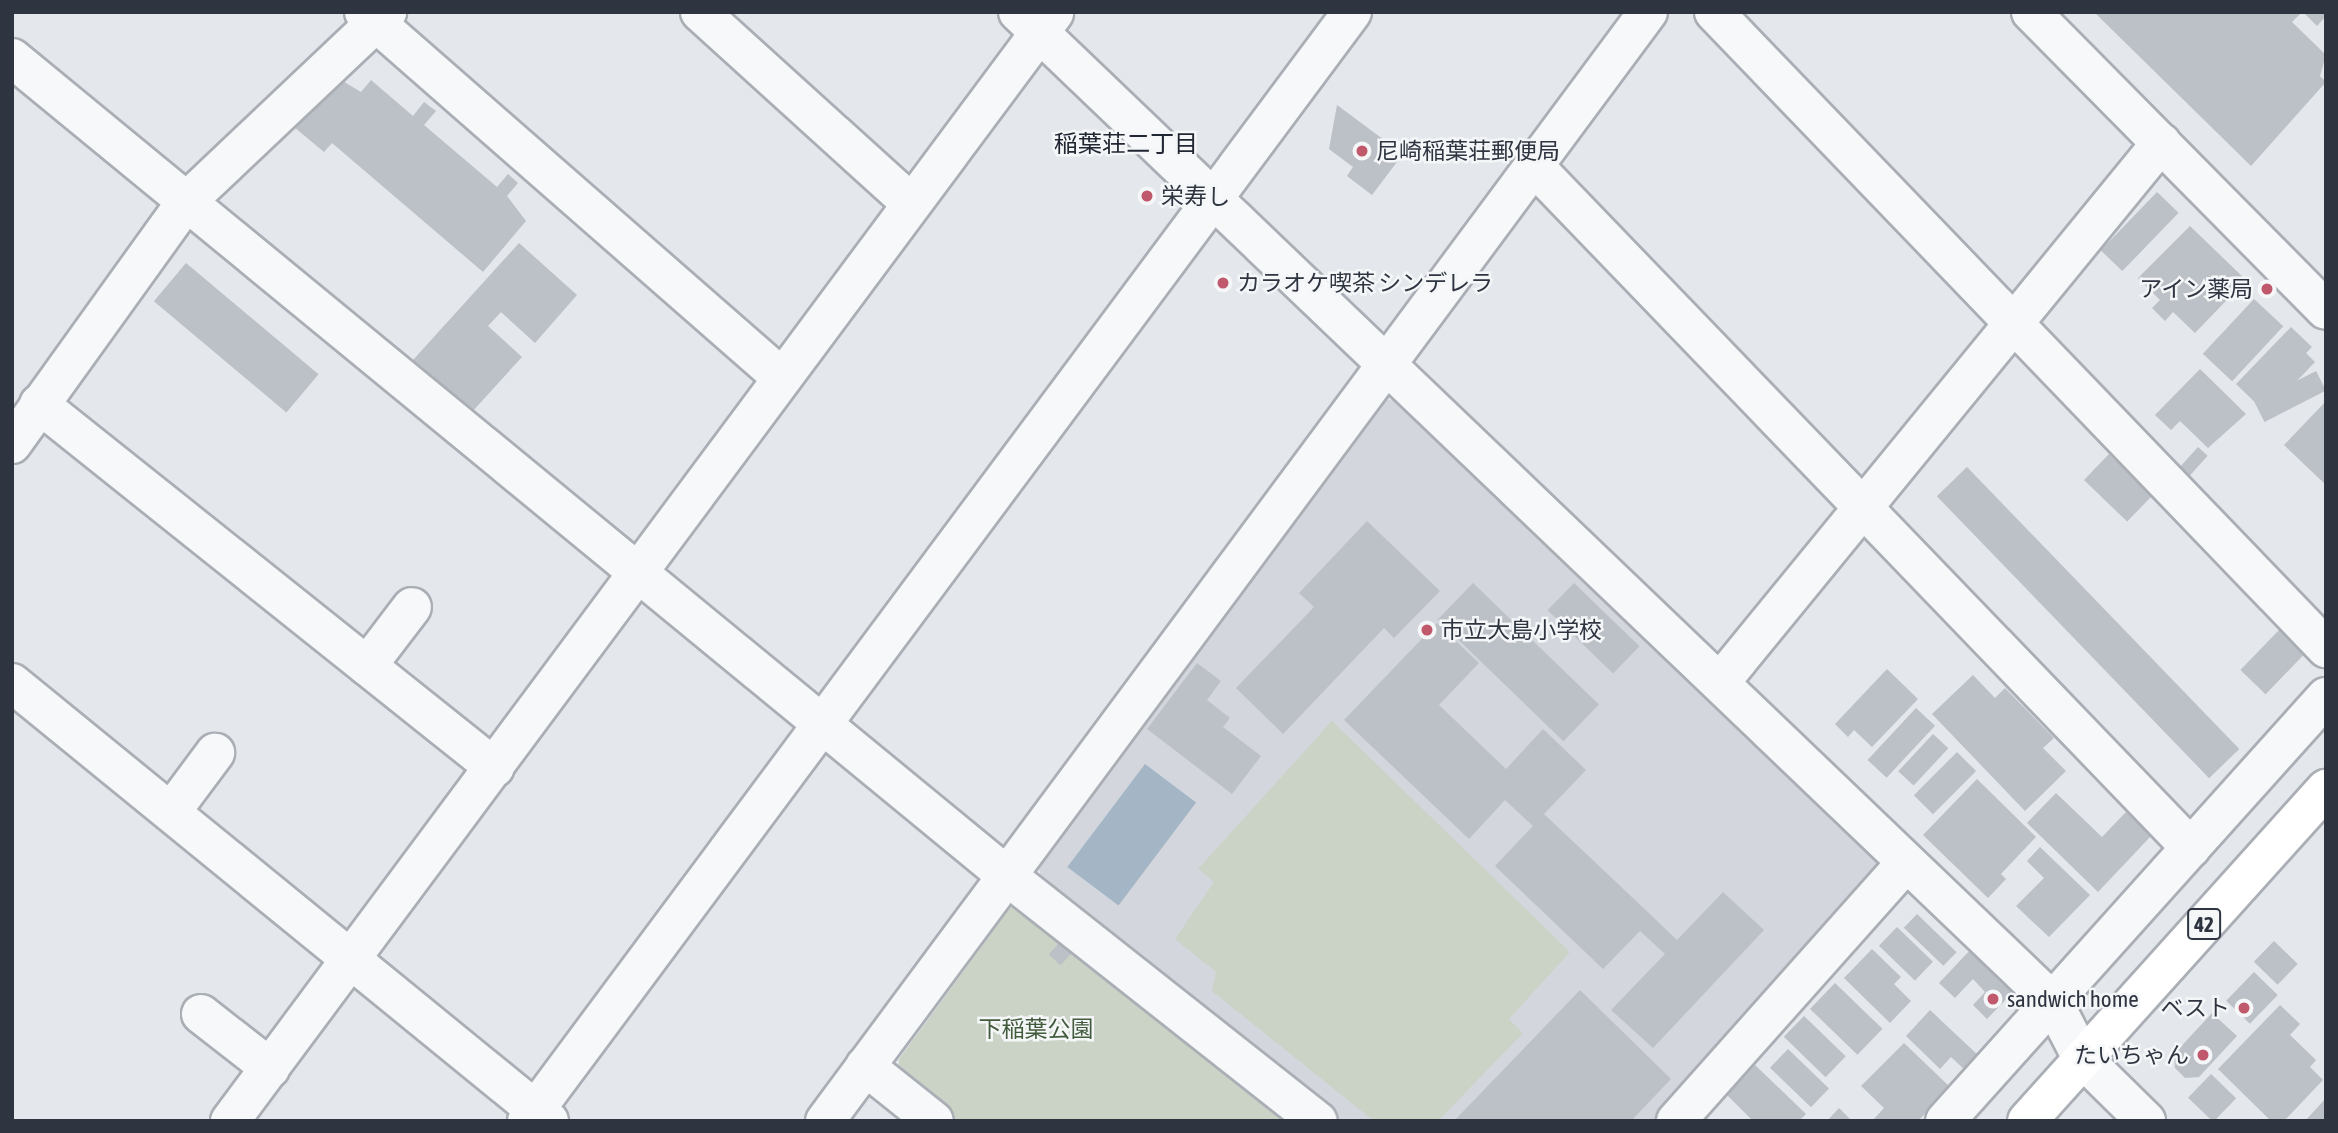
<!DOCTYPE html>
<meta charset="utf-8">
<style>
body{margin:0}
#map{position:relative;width:2338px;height:1133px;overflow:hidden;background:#e4e7eb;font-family:"Asap Condensed","Noto Sans JP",sans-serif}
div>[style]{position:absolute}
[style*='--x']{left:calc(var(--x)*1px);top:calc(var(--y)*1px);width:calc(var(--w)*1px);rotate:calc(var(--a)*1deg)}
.built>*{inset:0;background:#d3d6dc}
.green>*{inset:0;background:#cad3c6}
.water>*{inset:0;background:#a4b6c6;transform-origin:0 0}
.building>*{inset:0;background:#bcc0c7;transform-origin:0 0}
.roads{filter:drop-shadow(2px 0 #aaaeb5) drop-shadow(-2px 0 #aaaeb5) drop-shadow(0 2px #aaaeb5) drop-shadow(0 -2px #aaaeb5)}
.minor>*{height:38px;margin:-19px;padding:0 19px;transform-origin:19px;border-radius:19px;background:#f7f8f9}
.major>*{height:38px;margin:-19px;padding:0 19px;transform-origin:19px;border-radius:19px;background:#fff}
.dots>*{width:19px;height:19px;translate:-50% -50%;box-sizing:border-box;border:4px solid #f4f6f8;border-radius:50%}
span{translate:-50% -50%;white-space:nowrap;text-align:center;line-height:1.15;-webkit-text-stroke:5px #f4f6f8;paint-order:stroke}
.shield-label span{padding:2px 5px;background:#f4f6f8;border:2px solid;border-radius:5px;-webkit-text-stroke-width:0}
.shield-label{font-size:21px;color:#2e3541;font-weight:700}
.poi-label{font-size:23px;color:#2e3541}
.left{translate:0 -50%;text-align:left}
.right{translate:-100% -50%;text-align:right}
.park-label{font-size:23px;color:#435b3d}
.neighbourhood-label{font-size:24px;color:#202732}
.frame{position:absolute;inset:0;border:14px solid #2e3541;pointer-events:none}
</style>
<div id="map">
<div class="built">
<i style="clip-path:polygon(1386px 399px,1410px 404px,1877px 856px,1878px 872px,1654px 1121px,1339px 1121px,1043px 884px,1036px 857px)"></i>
</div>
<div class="green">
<i style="clip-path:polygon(1332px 721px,1570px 952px,1509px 1019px,1523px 1033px,1438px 1121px,1374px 1121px,1212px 991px,1216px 972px,1175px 939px,1214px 882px,1198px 869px)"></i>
<i style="clip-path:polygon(1028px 905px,1298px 1121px,957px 1121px,898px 1073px,899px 1059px,1010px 908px)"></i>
</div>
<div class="water">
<i style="left:1145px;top:764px;width:64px;height:129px;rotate:37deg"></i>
</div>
<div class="building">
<i style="clip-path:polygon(2094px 12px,2302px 12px,2292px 22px,2326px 55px,2320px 76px,2326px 82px,2251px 166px)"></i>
<i style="clip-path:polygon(2303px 12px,2326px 12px,2326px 16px,2317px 26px)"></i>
<i style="clip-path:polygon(336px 77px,361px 92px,371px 80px,413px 116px,424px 102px,436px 111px,424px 125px,497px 187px,508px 174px,518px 183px,507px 196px,526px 221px,483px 272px,332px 143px,324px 152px,294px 127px)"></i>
<i style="clip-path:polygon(1337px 105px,1403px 154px,1372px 195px,1347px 176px,1353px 167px,1329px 149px)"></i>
<i style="left:2157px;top:192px;width:30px;height:81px;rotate:44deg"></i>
<i style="clip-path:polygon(2190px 226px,2246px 280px,2195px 333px,2173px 312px,2165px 321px,2152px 308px,2160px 300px,2138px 278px)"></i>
<i style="clip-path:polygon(519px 243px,577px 295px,535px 343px,501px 312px,488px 326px,522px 357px,471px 413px,413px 360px)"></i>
<i style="left:186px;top:263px;width:173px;height:50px;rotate:40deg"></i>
<i style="left:2254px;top:299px;width:40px;height:75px;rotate:43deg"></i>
<i style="clip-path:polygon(2291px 327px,2312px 347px,2306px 353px,2315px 362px,2266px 413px,2236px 384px)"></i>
<i style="clip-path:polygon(2200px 369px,2246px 414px,2208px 448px,2180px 421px,2171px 430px,2155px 415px)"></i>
<i style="left:2316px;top:371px;width:22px;height:69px;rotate:63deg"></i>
<i style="clip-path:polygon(2326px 401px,2326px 485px,2284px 445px)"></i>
<i style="left:2198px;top:447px;width:13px;height:28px;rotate:42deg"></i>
<i style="left:2109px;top:454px;width:60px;height:36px;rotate:44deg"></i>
<i style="left:1967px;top:467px;width:392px;height:42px;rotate:46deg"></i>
<i style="clip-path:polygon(1367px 521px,1440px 591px,1394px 638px,1384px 628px,1283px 734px,1236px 688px,1314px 607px,1299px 593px)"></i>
<i style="left:1473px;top:583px;width:175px;height:51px;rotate:44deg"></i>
<i style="left:1574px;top:583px;width:91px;height:38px;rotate:44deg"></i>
<i style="clip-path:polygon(1437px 623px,1479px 663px,1439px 705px,1506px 769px,1543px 729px,1586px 770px,1544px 814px,1653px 917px,1677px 940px,1723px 892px,1764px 930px,1653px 1048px,1611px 1010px,1665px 954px,1640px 931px,1603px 969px,1495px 866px,1533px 826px,1505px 800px,1469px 839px,1344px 720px)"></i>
<i style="left:2280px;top:629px;width:35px;height:57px;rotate:44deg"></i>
<i style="clip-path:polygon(1197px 663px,1221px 681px,1207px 700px,1230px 718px,1223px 727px,1261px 756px,1232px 794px,1147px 729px)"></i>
<i style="clip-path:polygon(1887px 669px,1918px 699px,1872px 747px,1854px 730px,1848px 737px,1835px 724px)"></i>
<i style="clip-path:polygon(1973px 675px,1995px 698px,2005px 688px,2054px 738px,2043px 748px,2066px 771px,2025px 811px,1932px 714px)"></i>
<i style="left:1916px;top:708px;width:26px;height:71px;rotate:43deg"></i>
<i style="left:1933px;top:734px;width:21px;height:51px;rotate:43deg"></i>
<i style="left:1957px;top:752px;width:27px;height:61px;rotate:45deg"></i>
<i style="clip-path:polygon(1977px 779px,2036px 837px,2001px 874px,2006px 879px,1988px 898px,1923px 835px)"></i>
<i style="clip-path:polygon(2056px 793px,2102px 837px,2126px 812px,2151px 836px,2098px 892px,2027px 823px)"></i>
<i style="clip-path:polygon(2040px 847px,2090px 895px,2049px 937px,2016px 906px,2044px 878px,2027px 861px)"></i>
<i style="left:1917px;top:914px;width:55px;height:19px;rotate:44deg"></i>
<i style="left:1897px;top:927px;width:50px;height:26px;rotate:44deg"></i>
<i style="left:1063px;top:939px;width:16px;height:21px;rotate:43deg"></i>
<i style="left:2274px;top:941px;width:33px;height:29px;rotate:44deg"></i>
<i style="clip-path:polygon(1973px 947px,2016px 989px,1987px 1019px,1973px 1005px,1985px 992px,1973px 979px,1955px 998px,1939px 983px)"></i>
<i style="clip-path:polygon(1872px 949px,1901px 977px,1894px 984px,1911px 1001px,1890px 1023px,1844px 978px)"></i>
<i style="left:2254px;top:972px;width:33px;height:40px;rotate:44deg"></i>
<i style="left:1835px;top:983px;width:66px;height:36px;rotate:44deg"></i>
<i style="clip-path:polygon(1580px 990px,1671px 1079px,1631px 1121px,1454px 1121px)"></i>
<i style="clip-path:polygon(2280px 1005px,2300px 1024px,2290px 1035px,2316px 1060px,2310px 1067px,2323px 1080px,2284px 1121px,2271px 1121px,2218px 1069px)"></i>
<i style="clip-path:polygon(1930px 1010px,1980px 1057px,1966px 1071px,1951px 1057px,1940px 1069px,1906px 1036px)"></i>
<i style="clip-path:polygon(2212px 1013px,2237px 1036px,2199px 1077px,2185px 1078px,2175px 1068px,2174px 1054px)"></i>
<i style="left:1804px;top:1016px;width:58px;height:29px;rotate:44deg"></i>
<i style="clip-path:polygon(1904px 1043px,1950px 1087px,1918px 1121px,1872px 1121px,1884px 1108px,1861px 1086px)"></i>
<i style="left:1788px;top:1049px;width:57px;height:26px;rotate:44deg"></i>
<i style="clip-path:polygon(1755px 1065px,1806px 1114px,1799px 1121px,1753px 1121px,1727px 1095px)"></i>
<i style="left:2211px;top:1074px;width:35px;height:33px;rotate:44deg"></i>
<i style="clip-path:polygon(2326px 1098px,2326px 1121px,2305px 1121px)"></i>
<i style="clip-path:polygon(1839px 1108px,1852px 1121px,1827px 1121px)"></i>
</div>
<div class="roads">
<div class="minor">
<i style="--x:364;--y:12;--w:554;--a:41.2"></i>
<i style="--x:700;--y:12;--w:285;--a:42.2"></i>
<i style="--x:1018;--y:12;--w:1432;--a:43.73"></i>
<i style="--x:2053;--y:1002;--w:63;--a:62.6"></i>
<i style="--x:2082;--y:1058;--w:90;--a:44.5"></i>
<i style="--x:1714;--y:12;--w:883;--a:46.1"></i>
<i style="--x:2031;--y:12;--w:419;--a:45.3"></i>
<i style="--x:12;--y:58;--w:1287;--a:39.42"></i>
<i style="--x:1006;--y:875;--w:397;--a:38.3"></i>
<i style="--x:1534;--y:166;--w:947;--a:46.07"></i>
<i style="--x:39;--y:404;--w:583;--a:38.6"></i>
<i style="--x:12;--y:444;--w:298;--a:-54.3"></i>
<i style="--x:186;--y:202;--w:277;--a:-43.4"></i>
<i style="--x:367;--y:666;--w:74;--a:-52.7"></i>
<i style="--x:1722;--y:680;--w:694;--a:-50.73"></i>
<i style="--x:12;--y:683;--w:693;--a:39.2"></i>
<i style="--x:171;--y:812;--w:74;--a:-53.3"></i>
<i style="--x:201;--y:1014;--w:88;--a:38"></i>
<i style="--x:865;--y:1066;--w:88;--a:38.6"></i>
<i style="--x:230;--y:1121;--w:1381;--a:-53.36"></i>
<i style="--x:527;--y:1121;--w:1382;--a:-53.35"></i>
<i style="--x:825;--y:1121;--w:1381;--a:-53.42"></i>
<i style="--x:1676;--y:1121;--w:344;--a:-48.3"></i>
<i style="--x:1945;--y:1121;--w:570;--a:-48.06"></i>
</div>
<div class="major">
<i style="--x:2027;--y:1121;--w:447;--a:-48"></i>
</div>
</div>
<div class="dots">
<i style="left:1362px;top:151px;background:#c0596c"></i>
<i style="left:1147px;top:196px;background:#c0596c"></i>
<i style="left:1223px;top:283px;background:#c0596c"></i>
<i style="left:2267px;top:289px;background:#c0596c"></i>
<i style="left:1427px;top:630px;background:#c0596c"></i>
<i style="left:1993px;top:999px;background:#c0596c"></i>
<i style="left:2244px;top:1008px;background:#c0596c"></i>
<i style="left:2203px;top:1055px;background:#c0596c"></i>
</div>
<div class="shield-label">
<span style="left:2204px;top:924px">42</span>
</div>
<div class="poi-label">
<span class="left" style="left:1376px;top:151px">尼崎稲葉荘郵便局</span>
<span class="left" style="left:1161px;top:196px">栄寿し</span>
<span class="left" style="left:1237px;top:283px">カラオケ喫茶 シンデレラ</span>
<span class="right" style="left:2253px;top:289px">アイン薬局</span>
<span class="left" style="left:1441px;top:630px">市立大島小学校</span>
<span class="left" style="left:2007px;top:999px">sandwich home</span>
<span class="right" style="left:2230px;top:1008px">ベスト</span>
<span class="right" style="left:2189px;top:1055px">たいちゃん</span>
</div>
<div class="park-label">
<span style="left:1036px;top:1029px">下稲葉公園</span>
</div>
<div class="neighbourhood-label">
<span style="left:1126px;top:144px">稲葉荘二丁目</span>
</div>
<div class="frame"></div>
</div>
